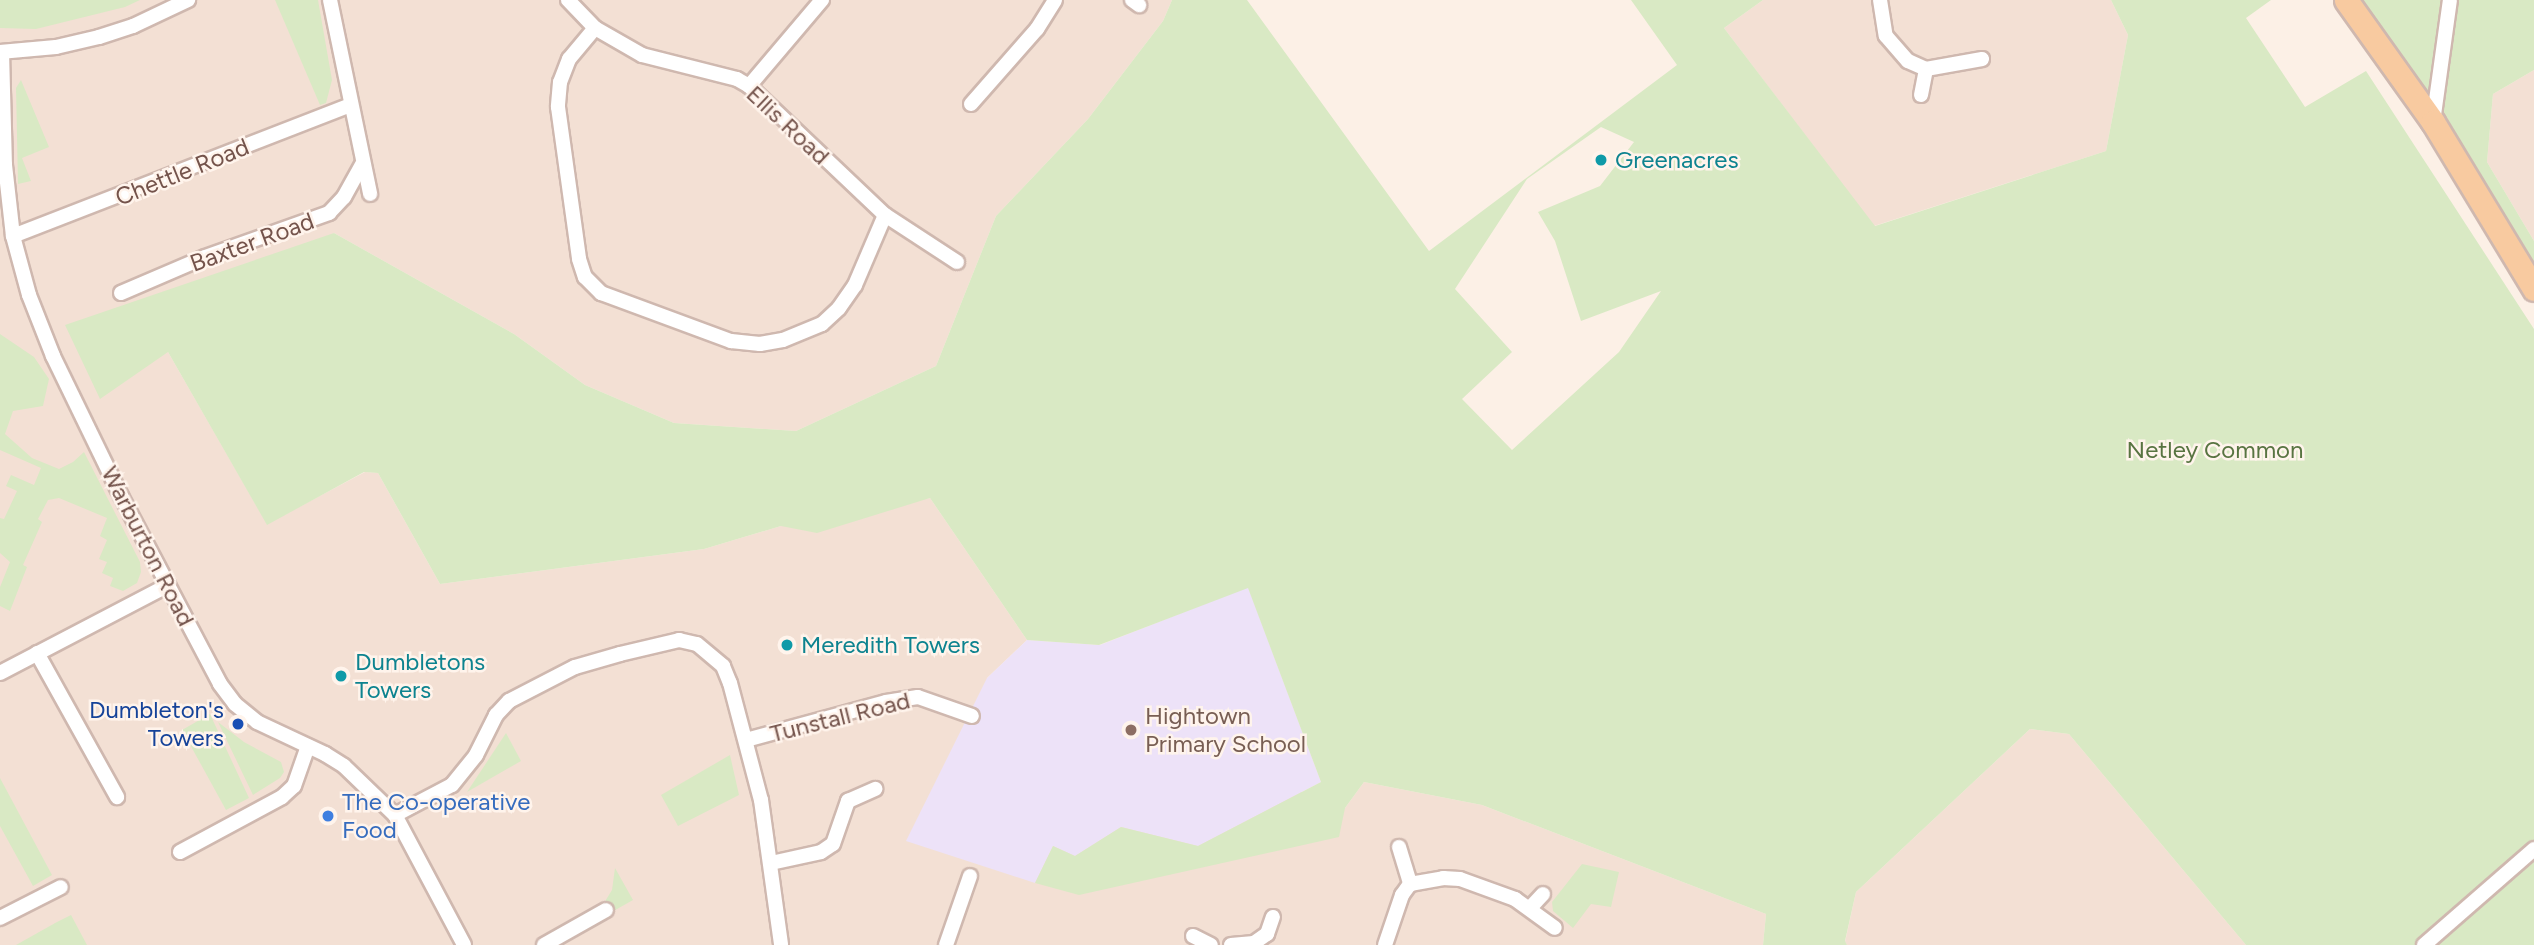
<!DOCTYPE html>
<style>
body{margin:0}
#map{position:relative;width:2534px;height:945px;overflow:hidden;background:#fcf0e6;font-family:Figtree,sans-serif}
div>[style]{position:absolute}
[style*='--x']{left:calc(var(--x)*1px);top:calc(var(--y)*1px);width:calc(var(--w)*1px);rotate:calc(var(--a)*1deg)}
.residential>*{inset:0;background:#f3e0d4}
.education>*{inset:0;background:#ede2f8}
.green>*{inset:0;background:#d9e9c4}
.roads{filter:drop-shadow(2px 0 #cfb8af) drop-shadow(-2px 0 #cfb8af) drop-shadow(0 2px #cfb8af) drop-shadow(0 -2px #cfb8af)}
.minor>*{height:14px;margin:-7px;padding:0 7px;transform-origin:7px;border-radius:7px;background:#fff}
.primary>*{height:23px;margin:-11.5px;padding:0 11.5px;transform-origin:11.5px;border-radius:11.5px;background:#f8caa0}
.dots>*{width:19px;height:19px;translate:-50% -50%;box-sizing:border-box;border:4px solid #fff4ec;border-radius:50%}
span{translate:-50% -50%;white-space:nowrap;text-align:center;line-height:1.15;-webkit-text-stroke:5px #fff4ec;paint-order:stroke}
.street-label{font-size:24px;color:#74534b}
.culture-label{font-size:24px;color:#0d838f}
.left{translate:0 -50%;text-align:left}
.park-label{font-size:24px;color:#587441}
.transit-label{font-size:24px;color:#164399}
.right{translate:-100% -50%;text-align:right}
.education-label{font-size:24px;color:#785e54}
.shop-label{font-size:24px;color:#366cbe}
</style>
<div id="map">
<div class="residential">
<i style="clip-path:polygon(0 0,1172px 0,1163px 21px,1088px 119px,996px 216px,936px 366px,796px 431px,674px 423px,585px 385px,514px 334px,334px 233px,168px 352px,267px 524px,365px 472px,378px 473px,440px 584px,704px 549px,781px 526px,930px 498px,1027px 640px,987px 678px,1345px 808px,1364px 782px,1482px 805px,1766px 914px,1763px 945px,0 945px)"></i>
<i style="clip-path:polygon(1763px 0,2111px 0,2128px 35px,2106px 151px,1874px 226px,1724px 28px)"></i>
<i style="clip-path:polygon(2534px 70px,2534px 241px,2487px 162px,2493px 94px)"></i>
<i style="clip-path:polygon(2030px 729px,2069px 734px,2246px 945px,1847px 945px,1845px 942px,1856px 892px)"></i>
</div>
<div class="education">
<i style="clip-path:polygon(1248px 587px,1321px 782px,1198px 846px,1121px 827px,1075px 856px,1053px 846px,1035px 883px,906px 841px,987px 678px,1027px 640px,1100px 645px)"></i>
</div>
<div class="green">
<i style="clip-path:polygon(0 0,140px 0,125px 7px,36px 29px,0 28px)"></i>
<i style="clip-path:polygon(275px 0,318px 0,332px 80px,326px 103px,320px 105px)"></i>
<i style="clip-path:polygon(evenodd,1172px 0,1247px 0,1429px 251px,1677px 65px,1631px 0,1763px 0,1724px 28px,1875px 226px,2106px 151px,2128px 35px,2111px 0,2271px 0,2246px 18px,2305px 107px,2366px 71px,2534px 329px,2534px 945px,2246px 945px,2069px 734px,2030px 729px,1856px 892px,1845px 941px,1847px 945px,1763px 945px,1766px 914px,1482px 805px,1364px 782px,1345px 808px,1339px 837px,1079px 895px,1035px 883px,1053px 846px,1075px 856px,1121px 827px,1198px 846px,1321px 782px,1248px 588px,1099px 645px,1027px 640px,930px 498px,817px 533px,781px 526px,704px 549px,440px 584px,378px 473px,364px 472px,267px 525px,168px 352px,100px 399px,65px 325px,334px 233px,514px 334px,585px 385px,674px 423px,796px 431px,936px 366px,996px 216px,1088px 119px,1163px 21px,1172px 0,1601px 127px,1634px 142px,1600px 186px,1538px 212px,1555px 241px,1581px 321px,1661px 291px,1619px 352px,1512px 450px,1462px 399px,1512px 352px,1455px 289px,1527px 179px,1601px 127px)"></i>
<i style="clip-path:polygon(2357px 0,2534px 0,2534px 70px,2493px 94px,2487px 162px,2534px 241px,2534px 267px,2467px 158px)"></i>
<i style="clip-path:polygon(21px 80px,49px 147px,22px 158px,31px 181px,18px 184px,16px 88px)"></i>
<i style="clip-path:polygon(0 334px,34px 357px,49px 379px,43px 406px,13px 411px,5px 434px,32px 458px,59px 469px,73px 462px,84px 452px,140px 562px,141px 572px,137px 583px,123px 591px,110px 586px,113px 578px,102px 573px,107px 562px,99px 559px,107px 540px,100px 536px,107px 518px,59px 498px,48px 500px,38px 519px,42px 522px,23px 565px,27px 567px,10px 611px,0 606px,0 587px,10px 562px,0 553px,0 518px,4px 519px,17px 491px,6px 486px,11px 475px,34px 485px,41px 468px,0 450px)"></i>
<i style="clip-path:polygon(210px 714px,249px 798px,226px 810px,182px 730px)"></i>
<i style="clip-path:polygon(218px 722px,244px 742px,281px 762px,284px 772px,280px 778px,253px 795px)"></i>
<i style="clip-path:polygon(506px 733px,521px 761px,467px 792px)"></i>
<i style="clip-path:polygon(730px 755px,739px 795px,678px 826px,661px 795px)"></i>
<i style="clip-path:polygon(0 778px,52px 875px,33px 886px,0 826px)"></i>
<i style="clip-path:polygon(1582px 864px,1619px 872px,1611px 907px,1591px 904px,1573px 928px,1553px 911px,1552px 902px)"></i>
<i style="clip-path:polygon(615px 868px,633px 900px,610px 913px,604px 903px,612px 890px)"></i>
<i style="clip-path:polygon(71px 915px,87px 945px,16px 945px,57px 922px)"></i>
</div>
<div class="roads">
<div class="minor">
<i style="--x:330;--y:0;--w:198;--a:78.3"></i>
<i style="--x:568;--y:0;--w:39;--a:46"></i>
<i style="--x:595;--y:28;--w:54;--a:29.9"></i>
<i style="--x:642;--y:55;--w:98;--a:14.2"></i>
<i style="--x:737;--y:79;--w:14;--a:30"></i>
<i style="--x:749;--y:86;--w:187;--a:43.5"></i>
<i style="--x:885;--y:215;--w:86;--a:33.1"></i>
<i style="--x:1132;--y:0;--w:9;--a:36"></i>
<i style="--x:1880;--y:0;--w:36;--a:81"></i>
<i style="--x:1886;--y:36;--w:33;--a:49"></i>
<i style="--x:1908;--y:61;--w:20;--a:24"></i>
<i style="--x:1926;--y:69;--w:57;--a:-10.1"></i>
<i style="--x:595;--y:28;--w:40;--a:130"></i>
<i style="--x:569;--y:59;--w:25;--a:111"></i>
<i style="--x:560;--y:82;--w:25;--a:95"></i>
<i style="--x:558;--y:107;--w:153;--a:82.1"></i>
<i style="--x:579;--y:259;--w:19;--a:72"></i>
<i style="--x:585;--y:277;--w:23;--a:45"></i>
<i style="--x:601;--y:293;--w:139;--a:20.3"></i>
<i style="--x:731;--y:341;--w:29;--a:6"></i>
<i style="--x:760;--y:344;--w:23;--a:-10"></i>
<i style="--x:783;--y:340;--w:42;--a:-22.3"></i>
<i style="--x:822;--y:324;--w:23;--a:-43"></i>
<i style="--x:839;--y:308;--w:28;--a:-55"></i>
<i style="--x:855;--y:285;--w:76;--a:-66.8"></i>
<i style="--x:0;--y:52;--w:56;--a:-5.1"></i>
<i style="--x:56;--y:47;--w:44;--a:-13.1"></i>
<i style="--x:99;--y:37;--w:36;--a:-18"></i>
<i style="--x:133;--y:26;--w:61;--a:-25.3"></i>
<i style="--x:2;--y:52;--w:113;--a:88.5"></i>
<i style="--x:5;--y:165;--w:71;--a:83.6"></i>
<i style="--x:13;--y:236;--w:61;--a:74.8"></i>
<i style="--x:29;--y:295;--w:66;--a:68.5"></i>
<i style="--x:53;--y:356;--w:156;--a:64.1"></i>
<i style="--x:121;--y:496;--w:212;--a:62.2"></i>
<i style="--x:220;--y:684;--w:25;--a:53"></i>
<i style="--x:235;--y:704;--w:28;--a:39"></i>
<i style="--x:257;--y:722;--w:75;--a:25.2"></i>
<i style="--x:325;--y:754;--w:22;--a:32"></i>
<i style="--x:344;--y:766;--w:71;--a:43.9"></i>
<i style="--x:395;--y:815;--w:147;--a:62"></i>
<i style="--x:749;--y:86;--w:113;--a:-49.7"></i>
<i style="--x:1921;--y:95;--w:26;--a:-79"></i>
<i style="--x:971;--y:104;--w:100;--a:-48.7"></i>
<i style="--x:1037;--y:29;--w:34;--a:-58"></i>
<i style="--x:2433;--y:122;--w:123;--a:-82.1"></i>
<i style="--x:13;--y:236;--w:362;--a:-21.2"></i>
<i style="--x:121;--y:293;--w:91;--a:-23.2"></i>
<i style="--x:205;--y:257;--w:132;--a:-19.5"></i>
<i style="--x:329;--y:213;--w:22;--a:-47"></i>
<i style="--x:344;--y:197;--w:37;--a:-61"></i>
<i style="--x:37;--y:653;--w:165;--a:60.9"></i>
<i style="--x:0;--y:673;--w:190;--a:-27.6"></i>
<i style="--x:746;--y:740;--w:145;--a:-15.2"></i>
<i style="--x:886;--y:702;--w:32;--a:-9"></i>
<i style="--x:918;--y:697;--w:57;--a:19.4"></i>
<i style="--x:395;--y:815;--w:64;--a:-27.8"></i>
<i style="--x:452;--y:785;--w:38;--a:-51"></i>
<i style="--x:476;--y:755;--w:45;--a:-63.4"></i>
<i style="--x:496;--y:715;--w:19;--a:-47"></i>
<i style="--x:509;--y:701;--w:74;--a:-27.3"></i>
<i style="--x:575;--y:667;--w:47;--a:-16.1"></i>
<i style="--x:620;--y:654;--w:61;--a:-13.3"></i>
<i style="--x:679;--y:640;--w:18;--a:13"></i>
<i style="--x:697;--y:644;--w:34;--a:40"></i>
<i style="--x:723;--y:666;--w:18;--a:68"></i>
<i style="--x:730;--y:683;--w:121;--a:75.2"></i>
<i style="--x:761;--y:800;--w:146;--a:82.1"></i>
<i style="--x:1399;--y:847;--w:39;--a:73"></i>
<i style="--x:180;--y:852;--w:116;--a:-28.3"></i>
<i style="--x:282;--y:797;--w:16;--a:-43"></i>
<i style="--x:294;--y:786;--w:42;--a:-70.7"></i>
<i style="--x:771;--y:863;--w:51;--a:-12.4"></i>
<i style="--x:821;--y:852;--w:14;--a:-34"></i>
<i style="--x:833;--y:844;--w:46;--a:-70.8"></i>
<i style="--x:848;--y:801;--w:30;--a:-24"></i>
<i style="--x:1530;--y:908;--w:19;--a:-47"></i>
<i style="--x:0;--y:918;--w:68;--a:-26.9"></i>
<i style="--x:1193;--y:936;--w:20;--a:27"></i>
<i style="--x:544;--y:945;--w:71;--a:-29.4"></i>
<i style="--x:946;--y:945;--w:73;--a:-70.8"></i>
<i style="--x:1231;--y:945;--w:23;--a:-5"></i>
<i style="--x:1254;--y:943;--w:16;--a:-35"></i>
<i style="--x:1267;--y:934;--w:18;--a:-71"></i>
<i style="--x:1385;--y:945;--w:53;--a:-71.2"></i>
<i style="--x:1402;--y:895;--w:14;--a:-54"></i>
<i style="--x:1410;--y:884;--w:34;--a:-10"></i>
<i style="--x:1443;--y:878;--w:17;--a:3"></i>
<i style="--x:1460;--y:879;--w:59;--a:20"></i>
<i style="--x:1515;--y:899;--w:49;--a:35.9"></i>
<i style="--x:2424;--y:945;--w:146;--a:-41.1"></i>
</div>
<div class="primary">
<i style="--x:2346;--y:0;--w:150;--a:54.5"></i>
<i style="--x:2433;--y:122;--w:195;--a:58.8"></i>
</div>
</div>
<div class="dots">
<i style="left:1601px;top:160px;background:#0f9aa8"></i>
<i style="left:787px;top:645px;background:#0f9aa8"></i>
<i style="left:341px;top:676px;background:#0f9aa8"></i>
<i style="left:238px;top:724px;background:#1a4fb4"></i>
<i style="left:1131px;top:730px;background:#8d6e63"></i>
<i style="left:328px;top:816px;background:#3f7fe0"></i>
</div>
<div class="street-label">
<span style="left:788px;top:125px;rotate:43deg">Ellis Road</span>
<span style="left:182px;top:172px;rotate:-22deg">Chettle Road</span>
<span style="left:252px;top:242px;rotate:-20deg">Baxter Road</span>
<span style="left:148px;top:546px;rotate:63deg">Warburton Road</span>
<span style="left:840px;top:717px;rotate:-14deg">Tunstall Road</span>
</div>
<div class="culture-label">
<span class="left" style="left:1615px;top:160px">Greenacres</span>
<span class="left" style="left:801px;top:645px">Meredith Towers</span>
<span class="left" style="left:355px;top:676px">Dumbletons<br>Towers</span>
</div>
<div class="park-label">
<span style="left:2215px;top:450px">Netley Common</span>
</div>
<div class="transit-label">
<span class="right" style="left:224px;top:724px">Dumbleton's<br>Towers</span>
</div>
<div class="education-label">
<span class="left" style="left:1145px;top:730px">Hightown<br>Primary School</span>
</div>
<div class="shop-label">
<span class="left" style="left:342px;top:816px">The Co-operative<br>Food</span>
</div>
</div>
